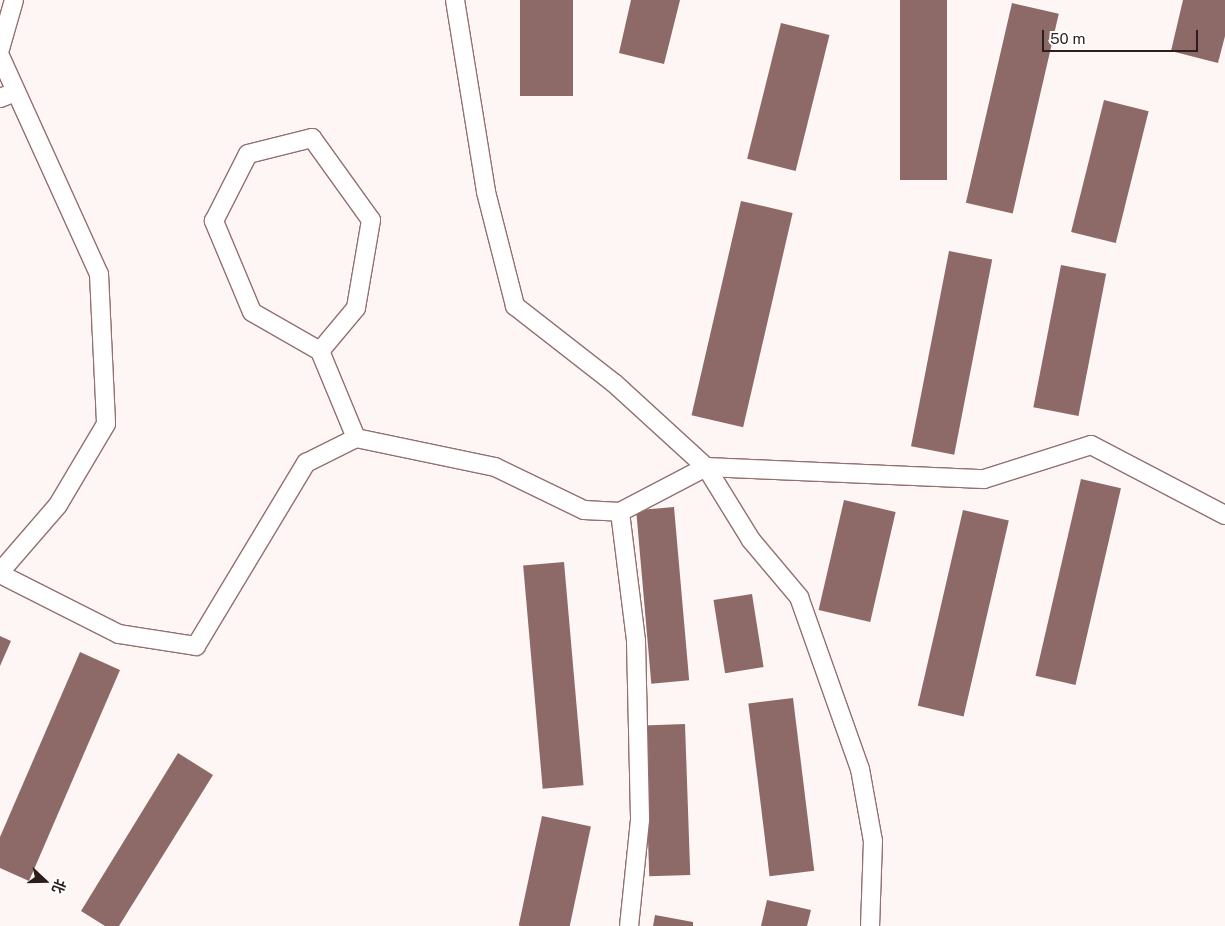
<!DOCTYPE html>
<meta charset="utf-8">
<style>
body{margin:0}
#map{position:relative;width:1225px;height:926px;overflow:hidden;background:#fef6f5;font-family:"Public Sans","Noto Sans SC",sans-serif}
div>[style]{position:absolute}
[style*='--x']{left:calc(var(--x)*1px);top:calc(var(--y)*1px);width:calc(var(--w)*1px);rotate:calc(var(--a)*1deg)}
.building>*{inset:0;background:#8d6a68;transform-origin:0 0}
.roads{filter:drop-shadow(1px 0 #93706e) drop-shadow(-1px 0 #93706e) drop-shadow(0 1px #93706e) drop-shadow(0 -1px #93706e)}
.minor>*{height:18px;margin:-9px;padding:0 9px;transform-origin:9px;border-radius:9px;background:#fff}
span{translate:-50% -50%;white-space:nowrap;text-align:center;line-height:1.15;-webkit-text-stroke:4px #fff;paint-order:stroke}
.north{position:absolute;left:20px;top:856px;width:50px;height:50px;-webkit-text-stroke:4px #fff;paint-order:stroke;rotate:111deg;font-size:14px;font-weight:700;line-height:20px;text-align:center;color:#2d1e1e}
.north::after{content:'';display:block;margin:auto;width:18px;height:22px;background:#2d1e1e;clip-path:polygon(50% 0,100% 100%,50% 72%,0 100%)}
.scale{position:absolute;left:1042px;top:30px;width:156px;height:22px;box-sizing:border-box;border:2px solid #2d1e1e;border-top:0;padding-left:6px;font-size:15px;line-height:18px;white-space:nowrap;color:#2d1e1e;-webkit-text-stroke:4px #fff;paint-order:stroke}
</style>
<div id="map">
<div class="building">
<i style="left:520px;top:0;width:53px;height:96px"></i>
<i style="clip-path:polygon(631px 0,680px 0,664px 64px,619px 53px)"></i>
<i style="left:900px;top:0;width:47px;height:180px"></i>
<i style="clip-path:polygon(1183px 0,1225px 0,1225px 36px,1218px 63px,1171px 51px)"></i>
<i style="left:1012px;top:3px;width:48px;height:205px;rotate:13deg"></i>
<i style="left:781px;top:23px;width:50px;height:140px;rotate:14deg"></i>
<i style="left:1104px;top:100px;width:46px;height:136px;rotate:14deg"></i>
<i style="left:741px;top:201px;width:53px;height:220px;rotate:13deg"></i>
<i style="left:949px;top:251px;width:44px;height:199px;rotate:11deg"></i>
<i style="left:1061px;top:265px;width:46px;height:145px;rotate:11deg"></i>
<i style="left:1081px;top:479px;width:41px;height:202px;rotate:13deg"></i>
<i style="left:844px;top:500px;width:53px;height:113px;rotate:13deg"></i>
<i style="left:674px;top:507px;width:174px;height:38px;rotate:85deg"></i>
<i style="left:963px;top:510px;width:47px;height:201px;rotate:13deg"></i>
<i style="left:564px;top:562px;width:224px;height:41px;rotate:85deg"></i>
<i style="left:752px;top:594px;width:74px;height:39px;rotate:81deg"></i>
<i style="clip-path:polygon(0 636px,11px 641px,0 666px)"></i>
<i style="clip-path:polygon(80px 652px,120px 670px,29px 881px,0 868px,0 837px)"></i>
<i style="left:793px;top:698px;width:174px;height:45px;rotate:83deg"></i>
<i style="left:685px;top:724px;width:151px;height:41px;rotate:88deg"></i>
<i style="clip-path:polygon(178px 753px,213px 775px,119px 926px,105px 926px,81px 911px)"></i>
<i style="left:542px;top:816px;width:50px;height:112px;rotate:12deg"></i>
<i style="clip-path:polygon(767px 900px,811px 910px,807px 926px,761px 926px)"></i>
<i style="clip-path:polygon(655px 915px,693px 922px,693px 926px,653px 926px)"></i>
</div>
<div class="roads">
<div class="minor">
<i style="--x:455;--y:0;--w:194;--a:80.8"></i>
<i style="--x:486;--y:192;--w:118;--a:75.7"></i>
<i style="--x:515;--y:306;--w:125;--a:37.9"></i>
<i style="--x:614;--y:383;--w:125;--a:42.4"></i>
<i style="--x:706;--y:467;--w:86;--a:58.3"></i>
<i style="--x:751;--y:540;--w:75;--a:49.9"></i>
<i style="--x:799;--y:597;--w:182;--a:70.5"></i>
<i style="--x:860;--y:769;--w:73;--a:79.8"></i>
<i style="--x:873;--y:841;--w:85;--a:92"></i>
<i style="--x:0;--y:49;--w:51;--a:-74.1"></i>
<i style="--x:0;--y:56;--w:239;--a:65.6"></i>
<i style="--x:99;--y:274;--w:150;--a:87.3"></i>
<i style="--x:106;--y:424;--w:94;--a:120.7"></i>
<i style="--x:58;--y:505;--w:89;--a:130.9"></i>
<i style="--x:0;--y:98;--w:17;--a:-21"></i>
<i style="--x:320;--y:351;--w:78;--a:-150.2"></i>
<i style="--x:252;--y:312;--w:99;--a:-112.7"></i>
<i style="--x:214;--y:221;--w:75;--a:-63.1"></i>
<i style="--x:248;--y:154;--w:66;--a:-14"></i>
<i style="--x:312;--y:138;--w:101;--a:54.3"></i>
<i style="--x:371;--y:220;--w:89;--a:99.7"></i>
<i style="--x:356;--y:308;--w:56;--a:129.9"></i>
<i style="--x:320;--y:351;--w:94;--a:67.5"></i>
<i style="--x:620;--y:512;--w:130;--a:82.9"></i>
<i style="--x:636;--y:641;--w:179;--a:88.7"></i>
<i style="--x:640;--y:820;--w:107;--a:95.9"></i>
<i style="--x:0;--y:574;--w:133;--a:26.8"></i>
<i style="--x:119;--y:634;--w:78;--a:8.9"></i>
<i style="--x:196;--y:646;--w:214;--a:-59"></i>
<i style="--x:306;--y:463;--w:56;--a:-26.6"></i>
<i style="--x:356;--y:438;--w:142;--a:11.8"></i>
<i style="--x:495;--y:467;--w:99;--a:25.8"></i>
<i style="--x:584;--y:510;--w:36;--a:3"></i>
<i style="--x:620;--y:512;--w:97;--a:-27.6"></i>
<i style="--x:706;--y:467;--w:278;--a:2.5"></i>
<i style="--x:984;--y:479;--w:112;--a:-17.6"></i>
<i style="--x:1091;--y:445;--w:151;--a:27.6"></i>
</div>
</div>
<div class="north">北</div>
<div class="scale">50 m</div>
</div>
